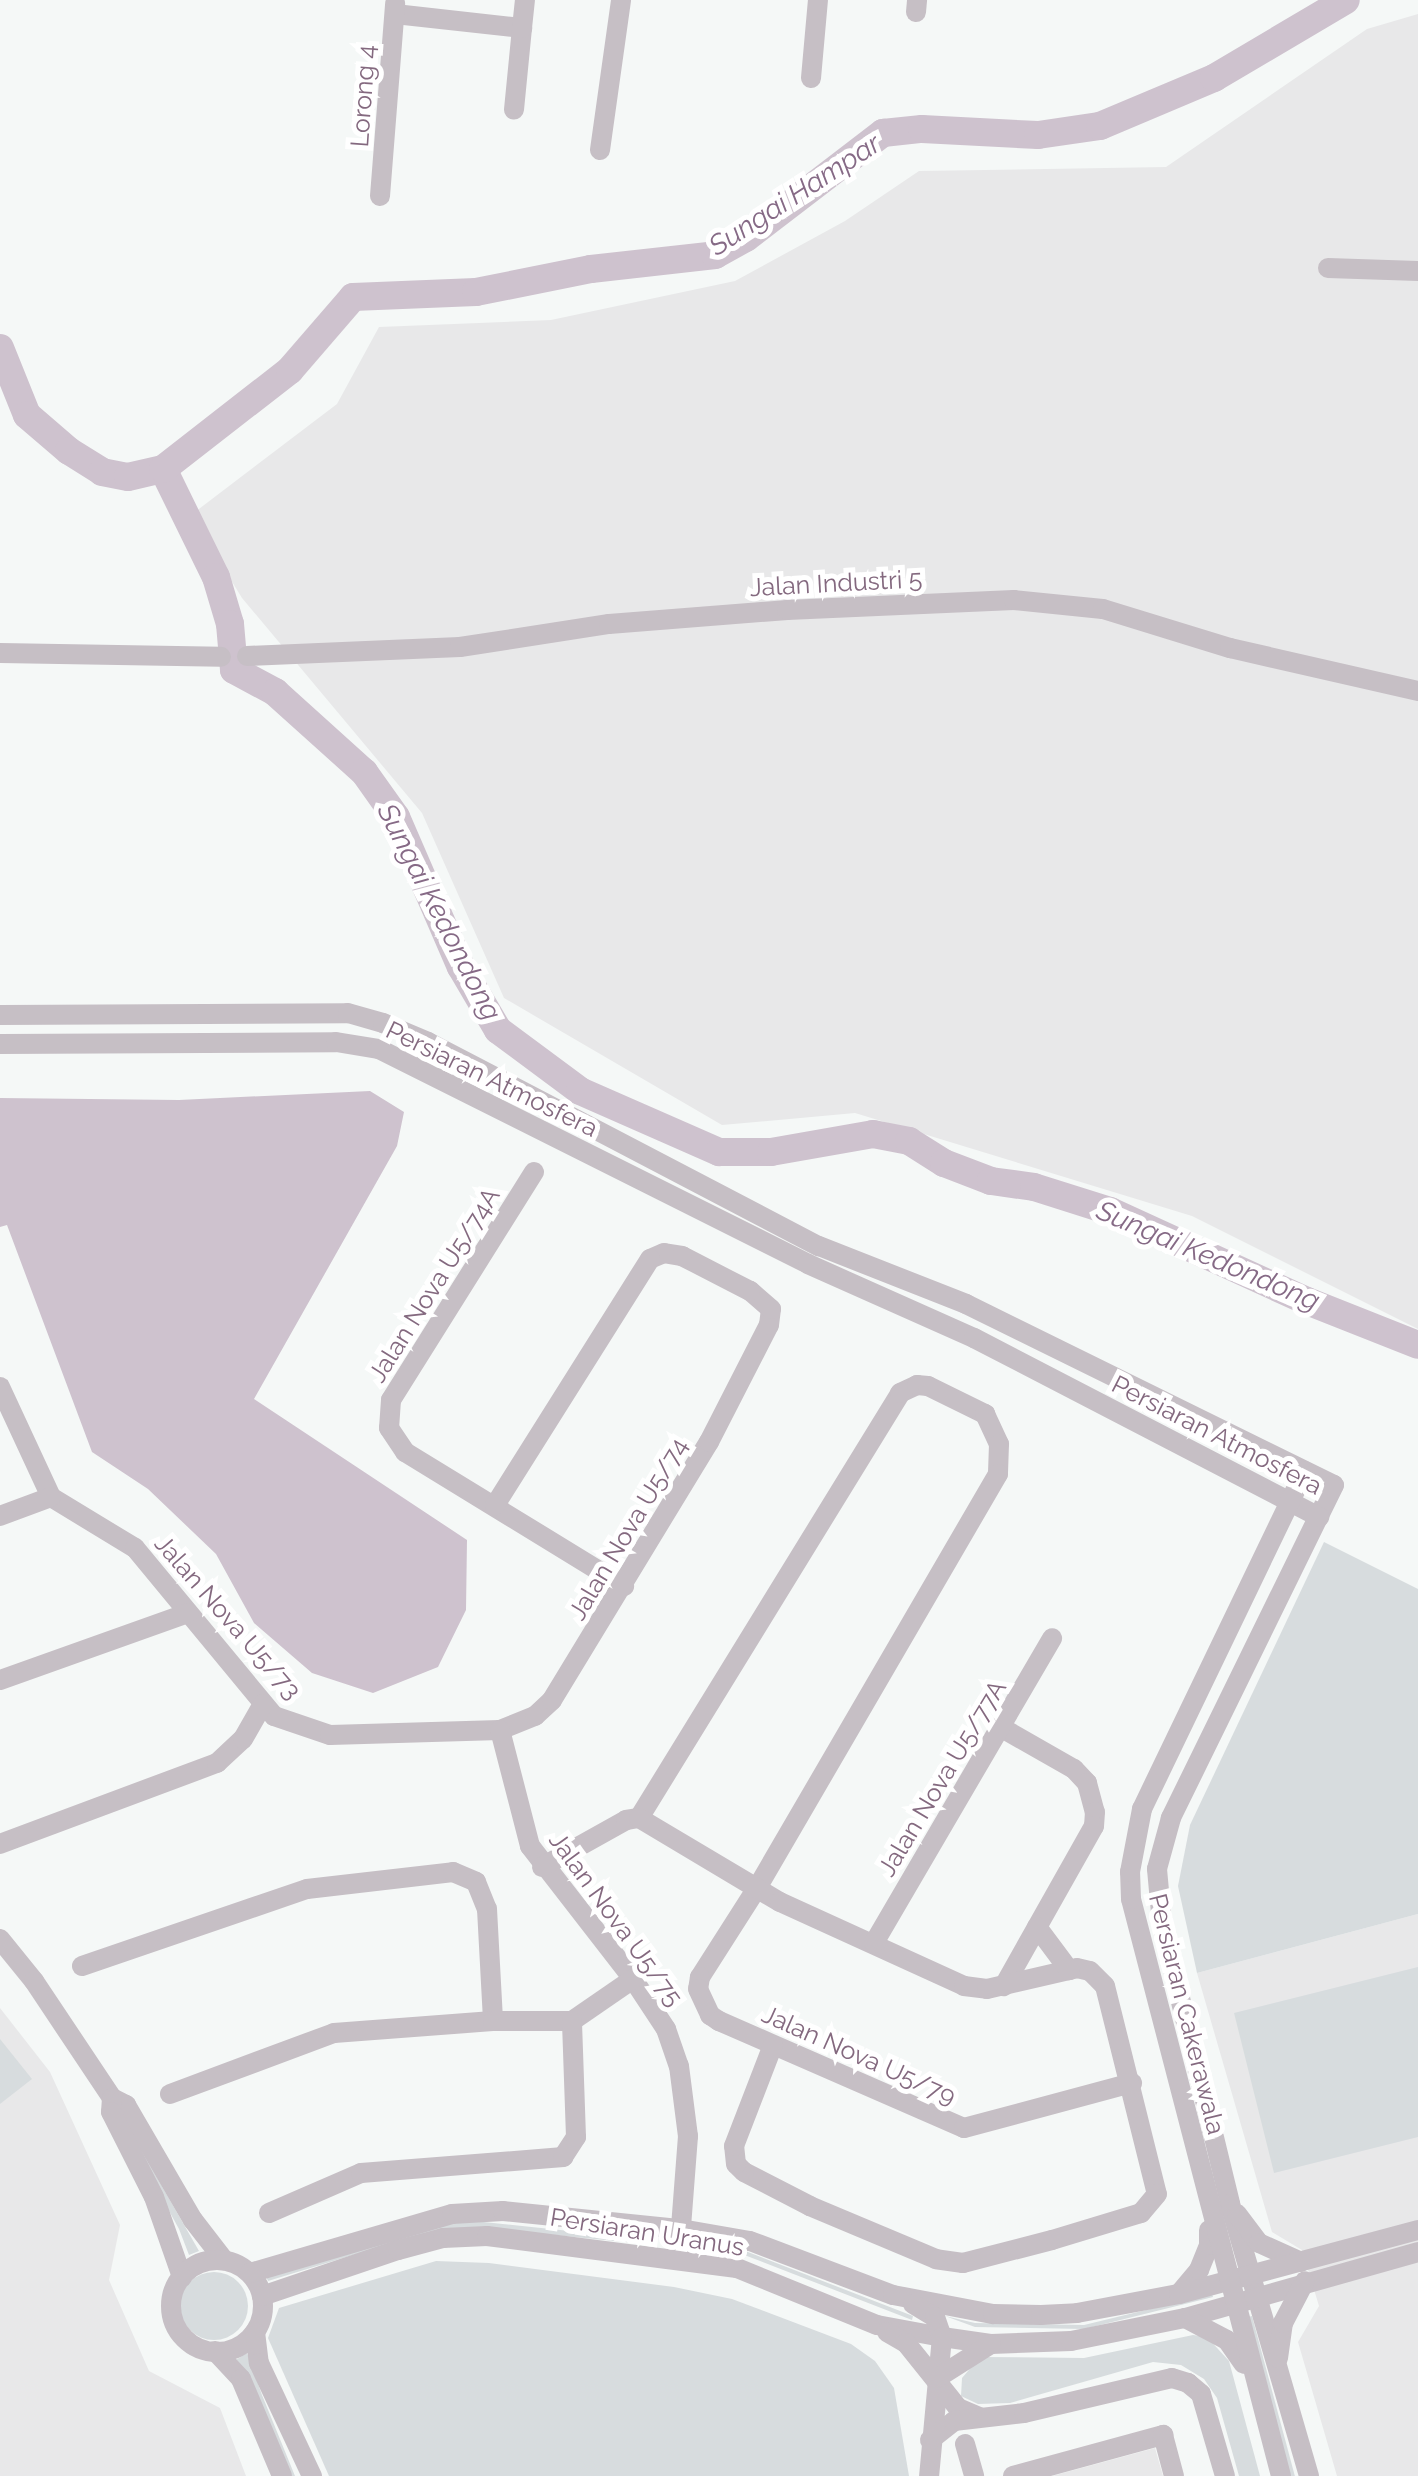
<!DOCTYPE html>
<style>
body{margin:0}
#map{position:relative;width:1418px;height:2476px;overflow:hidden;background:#f5f8f7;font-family:Raleway,sans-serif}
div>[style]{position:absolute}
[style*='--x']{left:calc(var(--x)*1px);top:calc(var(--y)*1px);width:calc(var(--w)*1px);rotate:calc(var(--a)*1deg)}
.built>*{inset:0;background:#e8e8e9}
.green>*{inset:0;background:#d7dcde;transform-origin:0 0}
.round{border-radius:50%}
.water>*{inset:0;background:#cec2ce}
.river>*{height:28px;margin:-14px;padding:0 14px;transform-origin:14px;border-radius:14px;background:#cec2ce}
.minor>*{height:20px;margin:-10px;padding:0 10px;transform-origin:10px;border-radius:10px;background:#c6bfc5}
.minor>.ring{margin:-10px;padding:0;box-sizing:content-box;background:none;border:20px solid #c6bfc5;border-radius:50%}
span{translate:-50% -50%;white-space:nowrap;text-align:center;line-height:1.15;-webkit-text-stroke:10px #fff;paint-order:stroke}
.street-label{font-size:25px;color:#84697f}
.water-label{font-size:28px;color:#866a86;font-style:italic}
</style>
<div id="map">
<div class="built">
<i style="clip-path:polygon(1418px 14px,1418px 1329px,1192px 1216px,855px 1113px,722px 1125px,504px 998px,422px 813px,242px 598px,191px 515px,337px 404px,379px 327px,551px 320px,735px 281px,845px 221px,919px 171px,1166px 167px,1367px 29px)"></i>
<i style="clip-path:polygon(1418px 1914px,1418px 2476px,1337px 2476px,1298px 2342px,1319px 2306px,1302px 2250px,1272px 2232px,1197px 1973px)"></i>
<i style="clip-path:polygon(0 2008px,50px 2072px,120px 2225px,109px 2280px,149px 2371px,220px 2408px,246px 2476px,0 2476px)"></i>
<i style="clip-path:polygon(1155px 2448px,1163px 2476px,1052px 2476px)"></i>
</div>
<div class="green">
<i style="clip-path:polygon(1324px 1542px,1418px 1589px,1418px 1914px,1197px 1973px,1178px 1886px,1190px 1825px)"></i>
<i style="clip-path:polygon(1418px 1967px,1418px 2137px,1274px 2173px,1234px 2013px)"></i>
<i style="clip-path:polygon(0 2039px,32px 2079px,0 2104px)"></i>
<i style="clip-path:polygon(128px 2127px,199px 2251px,189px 2255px,179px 2229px,124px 2129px)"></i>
<i style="clip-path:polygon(474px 2221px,645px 2239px,646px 2244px,473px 2227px,428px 2232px,268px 2281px,266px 2276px,450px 2223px)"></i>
<i style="clip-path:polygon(716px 2246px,748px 2252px,913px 2316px,912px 2320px,747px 2256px,716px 2251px)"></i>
<i style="clip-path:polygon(436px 2261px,489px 2263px,674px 2287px,732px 2299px,851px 2344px,875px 2361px,894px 2388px,909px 2476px,329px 2476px,268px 2338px,279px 2308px)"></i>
<i class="round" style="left:180px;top:2272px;width:68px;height:68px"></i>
<i style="clip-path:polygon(1212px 2294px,1213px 2297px,1084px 2329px,975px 2327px,945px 2316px,975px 2323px,1084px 2325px)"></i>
<i style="left:1252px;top:2316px;width:166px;height:7px;rotate:75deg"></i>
<i style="clip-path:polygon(1193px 2335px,1207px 2337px,1229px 2361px,1260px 2476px,1239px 2476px,1217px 2398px,1204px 2379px,1181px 2365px,1153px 2362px,1010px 2403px,978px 2404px,961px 2396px,962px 2378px,980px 2357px,1084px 2358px)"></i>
<i style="clip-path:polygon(247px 2353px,262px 2395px,295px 2476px,288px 2476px,234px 2361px)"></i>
</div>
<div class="water">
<i style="clip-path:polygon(370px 1091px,404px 1112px,397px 1146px,254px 1399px,467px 1540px,466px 1610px,438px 1667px,373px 1693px,312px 1673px,254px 1623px,216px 1554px,148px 1489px,92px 1452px,7px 1225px,0 1227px,0 1098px,179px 1100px)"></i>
</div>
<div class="river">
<i style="--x:0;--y:348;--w:72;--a:68.1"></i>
<i style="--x:27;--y:415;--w:55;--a:40.6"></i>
<i style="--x:69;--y:451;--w:39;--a:32"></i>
<i style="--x:102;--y:472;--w:26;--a:11"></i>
<i style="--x:128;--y:477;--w:36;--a:-13"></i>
<i style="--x:163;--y:469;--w:120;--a:63.9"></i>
<i style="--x:216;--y:577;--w:49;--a:73.4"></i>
<i style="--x:230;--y:624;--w:46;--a:85"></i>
<i style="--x:234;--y:670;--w:47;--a:28.2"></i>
<i style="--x:275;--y:692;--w:120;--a:42"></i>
<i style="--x:364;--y:772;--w:55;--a:54.6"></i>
<i style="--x:396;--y:817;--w:163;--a:66.6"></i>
<i style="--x:461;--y:967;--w:73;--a:59.6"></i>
<i style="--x:498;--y:1030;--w:102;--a:36.6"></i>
<i style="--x:580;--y:1091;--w:152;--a:23.7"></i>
<i style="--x:719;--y:1152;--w:52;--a:0"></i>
<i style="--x:771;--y:1152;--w:104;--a:-10"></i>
<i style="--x:873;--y:1134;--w:37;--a:11"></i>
<i style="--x:909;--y:1141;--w:41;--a:32.2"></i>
<i style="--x:944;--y:1163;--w:50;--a:21"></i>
<i style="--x:991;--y:1181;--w:43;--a:7.9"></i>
<i style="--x:1034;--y:1187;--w:80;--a:17.5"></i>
<i style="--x:1110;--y:1211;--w:217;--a:24.6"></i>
<i style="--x:1307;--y:1301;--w:119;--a:21.6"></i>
<i style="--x:163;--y:469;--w:161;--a:-37.9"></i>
<i style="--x:290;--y:370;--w:96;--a:-49.2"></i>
<i style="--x:353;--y:297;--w:123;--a:-2.3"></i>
<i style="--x:476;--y:292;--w:117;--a:-11.3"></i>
<i style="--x:591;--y:269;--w:125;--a:-6.4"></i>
<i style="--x:715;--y:255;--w:35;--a:-29"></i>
<i style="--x:746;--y:238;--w:173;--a:-37.5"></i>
<i style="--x:883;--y:133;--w:39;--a:-6"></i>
<i style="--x:922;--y:129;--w:116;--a:3"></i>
<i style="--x:1038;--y:135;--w:63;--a:-8.3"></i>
<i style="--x:1100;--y:126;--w:124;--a:-22.8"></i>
<i style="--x:1214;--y:78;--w:153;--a:-30.6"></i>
</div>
<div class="minor">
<i style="--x:916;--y:12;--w:12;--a:-85"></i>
<i style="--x:395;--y:14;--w:128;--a:6.3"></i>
<i style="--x:522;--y:28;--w:82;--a:95.6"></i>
<i style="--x:522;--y:28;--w:28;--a:-84"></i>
<i style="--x:811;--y:78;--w:78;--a:-84.9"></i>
<i style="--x:600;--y:150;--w:151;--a:-82"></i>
<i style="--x:380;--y:196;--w:193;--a:-85.5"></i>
<i style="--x:1328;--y:268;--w:90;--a:1.9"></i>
<i style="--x:0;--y:653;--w:221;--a:1"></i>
<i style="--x:247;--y:656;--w:213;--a:-2.4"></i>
<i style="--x:460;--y:647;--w:151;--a:-8.8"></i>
<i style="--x:609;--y:624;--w:179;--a:-4.5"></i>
<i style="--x:787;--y:610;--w:227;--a:-2.5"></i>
<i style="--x:1014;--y:600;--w:89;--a:5.8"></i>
<i style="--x:1103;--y:609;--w:133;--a:17.1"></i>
<i style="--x:1230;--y:648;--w:193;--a:12.9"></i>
<i style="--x:0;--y:1015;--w:348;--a:-0.3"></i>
<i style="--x:348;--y:1013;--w:36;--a:16"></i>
<i style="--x:383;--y:1023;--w:49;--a:22.9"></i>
<i style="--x:428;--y:1042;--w:441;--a:27.6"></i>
<i style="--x:819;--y:1246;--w:158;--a:21.5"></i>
<i style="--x:966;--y:1304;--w:410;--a:26.2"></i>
<i style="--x:1334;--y:1485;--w:371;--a:116.1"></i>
<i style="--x:1171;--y:1818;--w:53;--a:105.4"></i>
<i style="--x:1157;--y:1869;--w:55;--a:84.8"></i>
<i style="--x:1162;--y:1924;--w:288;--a:76.3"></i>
<i style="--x:1230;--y:2204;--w:283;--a:73.8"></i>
<i style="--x:0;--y:1044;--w:336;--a:-0.3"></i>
<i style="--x:336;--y:1042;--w:44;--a:9.2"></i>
<i style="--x:379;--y:1049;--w:480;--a:26.6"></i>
<i style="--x:808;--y:1264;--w:182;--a:24"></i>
<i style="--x:974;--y:1338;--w:389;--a:27.4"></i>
<i style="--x:534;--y:1172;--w:269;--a:122.1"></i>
<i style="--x:391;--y:1400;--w:28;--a:94"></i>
<i style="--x:389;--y:1428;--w:29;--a:56"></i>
<i style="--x:405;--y:1452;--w:257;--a:31.5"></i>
<i style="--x:0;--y:1387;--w:121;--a:65.1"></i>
<i style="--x:51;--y:1497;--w:98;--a:31.3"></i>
<i style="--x:135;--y:1548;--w:218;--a:50.4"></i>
<i style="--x:274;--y:1716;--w:59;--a:18.7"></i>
<i style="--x:330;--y:1735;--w:170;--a:-1.7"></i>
<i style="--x:500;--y:1730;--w:38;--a:-22"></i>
<i style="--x:535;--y:1716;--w:23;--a:-43"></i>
<i style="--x:552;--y:1700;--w:302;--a:-58.7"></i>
<i style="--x:709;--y:1442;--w:131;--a:-62.9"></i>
<i style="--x:769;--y:1325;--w:16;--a:-83"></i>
<i style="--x:771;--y:1309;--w:28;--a:-139"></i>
<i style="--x:750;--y:1291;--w:76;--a:-152.8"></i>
<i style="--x:682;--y:1256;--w:18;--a:-171"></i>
<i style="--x:664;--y:1253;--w:15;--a:157"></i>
<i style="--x:650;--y:1259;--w:291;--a:122.2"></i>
<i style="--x:0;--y:1516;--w:54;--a:-20.4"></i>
<i style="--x:0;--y:1680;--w:200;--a:-19.6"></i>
<i style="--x:1002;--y:1728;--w:83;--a:29.7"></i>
<i style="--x:1074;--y:1769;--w:19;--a:47"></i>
<i style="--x:1087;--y:1783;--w:30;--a:75"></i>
<i style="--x:1095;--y:1812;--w:14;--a:94"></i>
<i style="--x:1094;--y:1826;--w:184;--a:119.4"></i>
<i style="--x:500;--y:1730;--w:120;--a:75.5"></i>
<i style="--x:530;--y:1846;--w:168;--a:52.2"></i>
<i style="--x:633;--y:1979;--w:60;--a:56.6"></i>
<i style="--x:666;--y:2029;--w:39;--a:71"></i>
<i style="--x:679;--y:2066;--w:71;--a:82.7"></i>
<i style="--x:688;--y:2136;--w:105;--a:94.4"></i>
<i style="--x:639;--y:1818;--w:499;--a:-58.4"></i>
<i style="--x:900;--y:1393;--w:19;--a:-25"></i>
<i style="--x:917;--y:1385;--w:11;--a:5"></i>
<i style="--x:928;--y:1386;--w:64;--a:26.2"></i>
<i style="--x:985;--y:1414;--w:33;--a:65"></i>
<i style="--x:999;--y:1444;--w:30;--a:92"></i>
<i style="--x:998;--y:1474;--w:479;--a:120.2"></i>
<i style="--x:757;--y:1888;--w:106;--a:122.6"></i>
<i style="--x:700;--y:1977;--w:12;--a:99"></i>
<i style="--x:698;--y:1989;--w:29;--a:65"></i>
<i style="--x:710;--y:2015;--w:11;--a:34"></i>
<i style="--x:719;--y:2021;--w:267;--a:23.6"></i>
<i style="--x:964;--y:2128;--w:174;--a:-15"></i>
<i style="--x:0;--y:1844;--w:232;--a:-20.5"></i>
<i style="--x:217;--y:1763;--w:35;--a:-43"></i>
<i style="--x:243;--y:1739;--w:40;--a:-60.3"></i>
<i style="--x:542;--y:1867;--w:96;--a:-29.2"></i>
<i style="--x:626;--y:1820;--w:13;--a:-9"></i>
<i style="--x:639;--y:1818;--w:164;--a:30.8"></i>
<i style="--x:780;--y:1902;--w:202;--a:24.5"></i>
<i style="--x:964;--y:1986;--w:23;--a:7"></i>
<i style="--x:987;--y:1989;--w:92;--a:-13.1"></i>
<i style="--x:1077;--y:1968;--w:13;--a:13"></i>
<i style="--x:1090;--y:1971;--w:21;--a:45"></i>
<i style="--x:1105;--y:1986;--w:214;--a:76"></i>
<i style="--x:1157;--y:2194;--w:25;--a:130"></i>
<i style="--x:1141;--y:2213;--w:93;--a:163.1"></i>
<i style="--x:1052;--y:2240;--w:92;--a:165.5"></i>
<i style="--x:963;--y:2263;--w:27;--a:-172"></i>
<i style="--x:936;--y:2259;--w:137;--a:-157.2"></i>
<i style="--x:810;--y:2206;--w:74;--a:-152.7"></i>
<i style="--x:744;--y:2172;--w:11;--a:-135"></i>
<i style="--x:736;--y:2164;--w:18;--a:-96"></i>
<i style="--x:734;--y:2146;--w:108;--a:-68.9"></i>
<i style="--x:1037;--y:1927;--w:54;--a:53.3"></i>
<i style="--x:0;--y:1939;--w:54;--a:51"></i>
<i style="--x:34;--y:1981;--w:141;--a:56.3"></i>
<i style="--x:112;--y:2098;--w:16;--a:27"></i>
<i style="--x:126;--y:2105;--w:133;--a:59.8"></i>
<i style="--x:193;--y:2220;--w:51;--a:52.2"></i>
<i style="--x:874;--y:1943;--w:353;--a:-59.7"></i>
<i style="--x:82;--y:1966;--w:238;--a:-18.9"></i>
<i style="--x:307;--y:1889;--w:147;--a:-6.6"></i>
<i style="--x:453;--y:1872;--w:25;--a:23"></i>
<i style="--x:476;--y:1882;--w:29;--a:68"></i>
<i style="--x:487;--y:1909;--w:112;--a:86.9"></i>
<i style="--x:170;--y:2094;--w:175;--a:-20.4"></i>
<i style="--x:334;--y:2033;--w:159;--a:-4.3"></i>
<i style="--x:493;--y:2021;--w:79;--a:0"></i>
<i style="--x:572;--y:2021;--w:74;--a:-34.5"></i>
<i style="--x:112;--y:2098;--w:14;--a:94"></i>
<i style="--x:111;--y:2112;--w:95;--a:63.2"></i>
<i style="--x:154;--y:2197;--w:85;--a:70.7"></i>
<i style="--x:269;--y:2213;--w:100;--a:-23.5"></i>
<i style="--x:361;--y:2173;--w:203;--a:-4.5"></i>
<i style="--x:563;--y:2157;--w:24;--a:-57"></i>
<i style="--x:576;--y:2137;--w:116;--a:-92"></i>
<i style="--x:1237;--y:2214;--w:36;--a:53"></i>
<i style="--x:1259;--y:2243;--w:46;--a:24.3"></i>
<i class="ring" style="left:171px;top:2260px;width:72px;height:72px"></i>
<i style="--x:250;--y:2273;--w:210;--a:-16.3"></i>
<i style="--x:452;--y:2214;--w:51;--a:-3.4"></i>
<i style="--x:503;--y:2211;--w:179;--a:5.8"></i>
<i style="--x:681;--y:2229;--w:70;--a:9.9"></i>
<i style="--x:750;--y:2241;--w:153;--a:20.7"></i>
<i style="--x:893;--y:2295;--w:102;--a:10.8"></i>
<i style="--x:993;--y:2314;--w:48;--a:1.2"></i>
<i style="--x:1041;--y:2315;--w:36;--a:-3"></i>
<i style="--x:1077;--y:2313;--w:104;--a:-10.6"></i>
<i style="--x:1179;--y:2294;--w:247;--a:-15"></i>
<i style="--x:1179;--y:2294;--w:31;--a:-50"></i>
<i style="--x:1199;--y:2270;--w:27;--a:-68"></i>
<i style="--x:1209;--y:2245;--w:15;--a:-90"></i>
<i style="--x:262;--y:2296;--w:144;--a:-18.7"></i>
<i style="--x:398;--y:2250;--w:47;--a:-14.9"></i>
<i style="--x:443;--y:2238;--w:44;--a:-2.6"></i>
<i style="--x:487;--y:2236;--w:252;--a:7.3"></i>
<i style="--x:737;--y:2268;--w:151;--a:22.2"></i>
<i style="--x:877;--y:2325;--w:66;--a:10.5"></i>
<i style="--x:942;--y:2337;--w:49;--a:8.1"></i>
<i style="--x:991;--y:2344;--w:80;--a:-2.1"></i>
<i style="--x:1071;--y:2341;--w:116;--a:-11.4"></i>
<i style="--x:1185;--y:2318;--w:242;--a:-15.8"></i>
<i style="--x:913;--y:2304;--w:26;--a:31"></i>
<i style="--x:935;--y:2317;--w:21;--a:71"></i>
<i style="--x:942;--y:2337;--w:140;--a:95.3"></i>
<i style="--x:1185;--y:2318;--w:47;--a:27.6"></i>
<i style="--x:1227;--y:2340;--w:29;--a:55"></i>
<i style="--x:255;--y:2332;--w:31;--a:83"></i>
<i style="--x:259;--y:2363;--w:125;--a:64.9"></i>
<i style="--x:887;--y:2332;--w:22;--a:30"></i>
<i style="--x:906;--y:2343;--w:83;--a:51.3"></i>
<i style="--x:958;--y:2408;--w:23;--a:23"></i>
<i style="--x:215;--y:2351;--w:38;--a:47"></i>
<i style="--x:241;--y:2379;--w:105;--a:67.1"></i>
<i style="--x:1278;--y:2358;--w:35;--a:-82"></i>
<i style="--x:1283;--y:2323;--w:47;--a:-62.4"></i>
<i style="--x:937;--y:2378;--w:64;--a:-32.2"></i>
<i style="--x:930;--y:2440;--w:31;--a:-38"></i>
<i style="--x:954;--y:2421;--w:70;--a:-6.5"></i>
<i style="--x:1024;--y:2413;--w:152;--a:-13.3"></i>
<i style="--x:1172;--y:2378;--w:17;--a:17"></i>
<i style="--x:1188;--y:2383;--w:17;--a:40"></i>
<i style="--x:1201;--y:2394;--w:85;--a:73.7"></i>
<i style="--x:965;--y:2444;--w:33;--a:74"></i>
<i style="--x:1013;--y:2476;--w:156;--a:-15.3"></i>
<i style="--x:1163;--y:2435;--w:42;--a:75"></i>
<i style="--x:1281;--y:2476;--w:596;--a:-104.57"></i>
<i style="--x:1131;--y:1899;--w:27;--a:-92"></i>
<i style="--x:1130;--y:1872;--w:64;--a:-79.2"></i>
<i style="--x:1142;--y:1809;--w:375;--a:-64.3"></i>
</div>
<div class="street-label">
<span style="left:363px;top:96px;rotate:-86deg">Lorong 4</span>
<span style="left:836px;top:583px;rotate:-3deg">Jalan Industri 5</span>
<span style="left:492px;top:1079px;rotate:26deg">Persiaran Atmosfera</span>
<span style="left:434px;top:1285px;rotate:-58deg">Jalan Nova U5/74A</span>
<span style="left:1217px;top:1435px;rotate:27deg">Persiaran Atmosfera</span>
<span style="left:628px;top:1529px;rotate:-59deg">Jalan Nova U5/74</span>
<span style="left:228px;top:1617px;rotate:49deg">Jalan Nova U5/73</span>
<span style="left:942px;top:1778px;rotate:-59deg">Jalan Nova U5/77A</span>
<span style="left:616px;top:1919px;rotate:54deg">Jalan Nova U5/75</span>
<span style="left:1187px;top:2014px;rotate:76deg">Persiaran Cakerawala</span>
<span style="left:859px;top:2055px;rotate:24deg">Jalan Nova U5/79</span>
<span style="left:647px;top:2232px;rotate:9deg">Persiaran Uranus</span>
</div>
<div class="water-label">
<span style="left:795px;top:195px;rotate:-33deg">Sungai Hampar</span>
<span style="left:439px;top:912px;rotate:63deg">Sungai Kedondong</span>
<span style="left:1208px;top:1256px;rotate:23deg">Sungai Kedondong</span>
</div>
</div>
